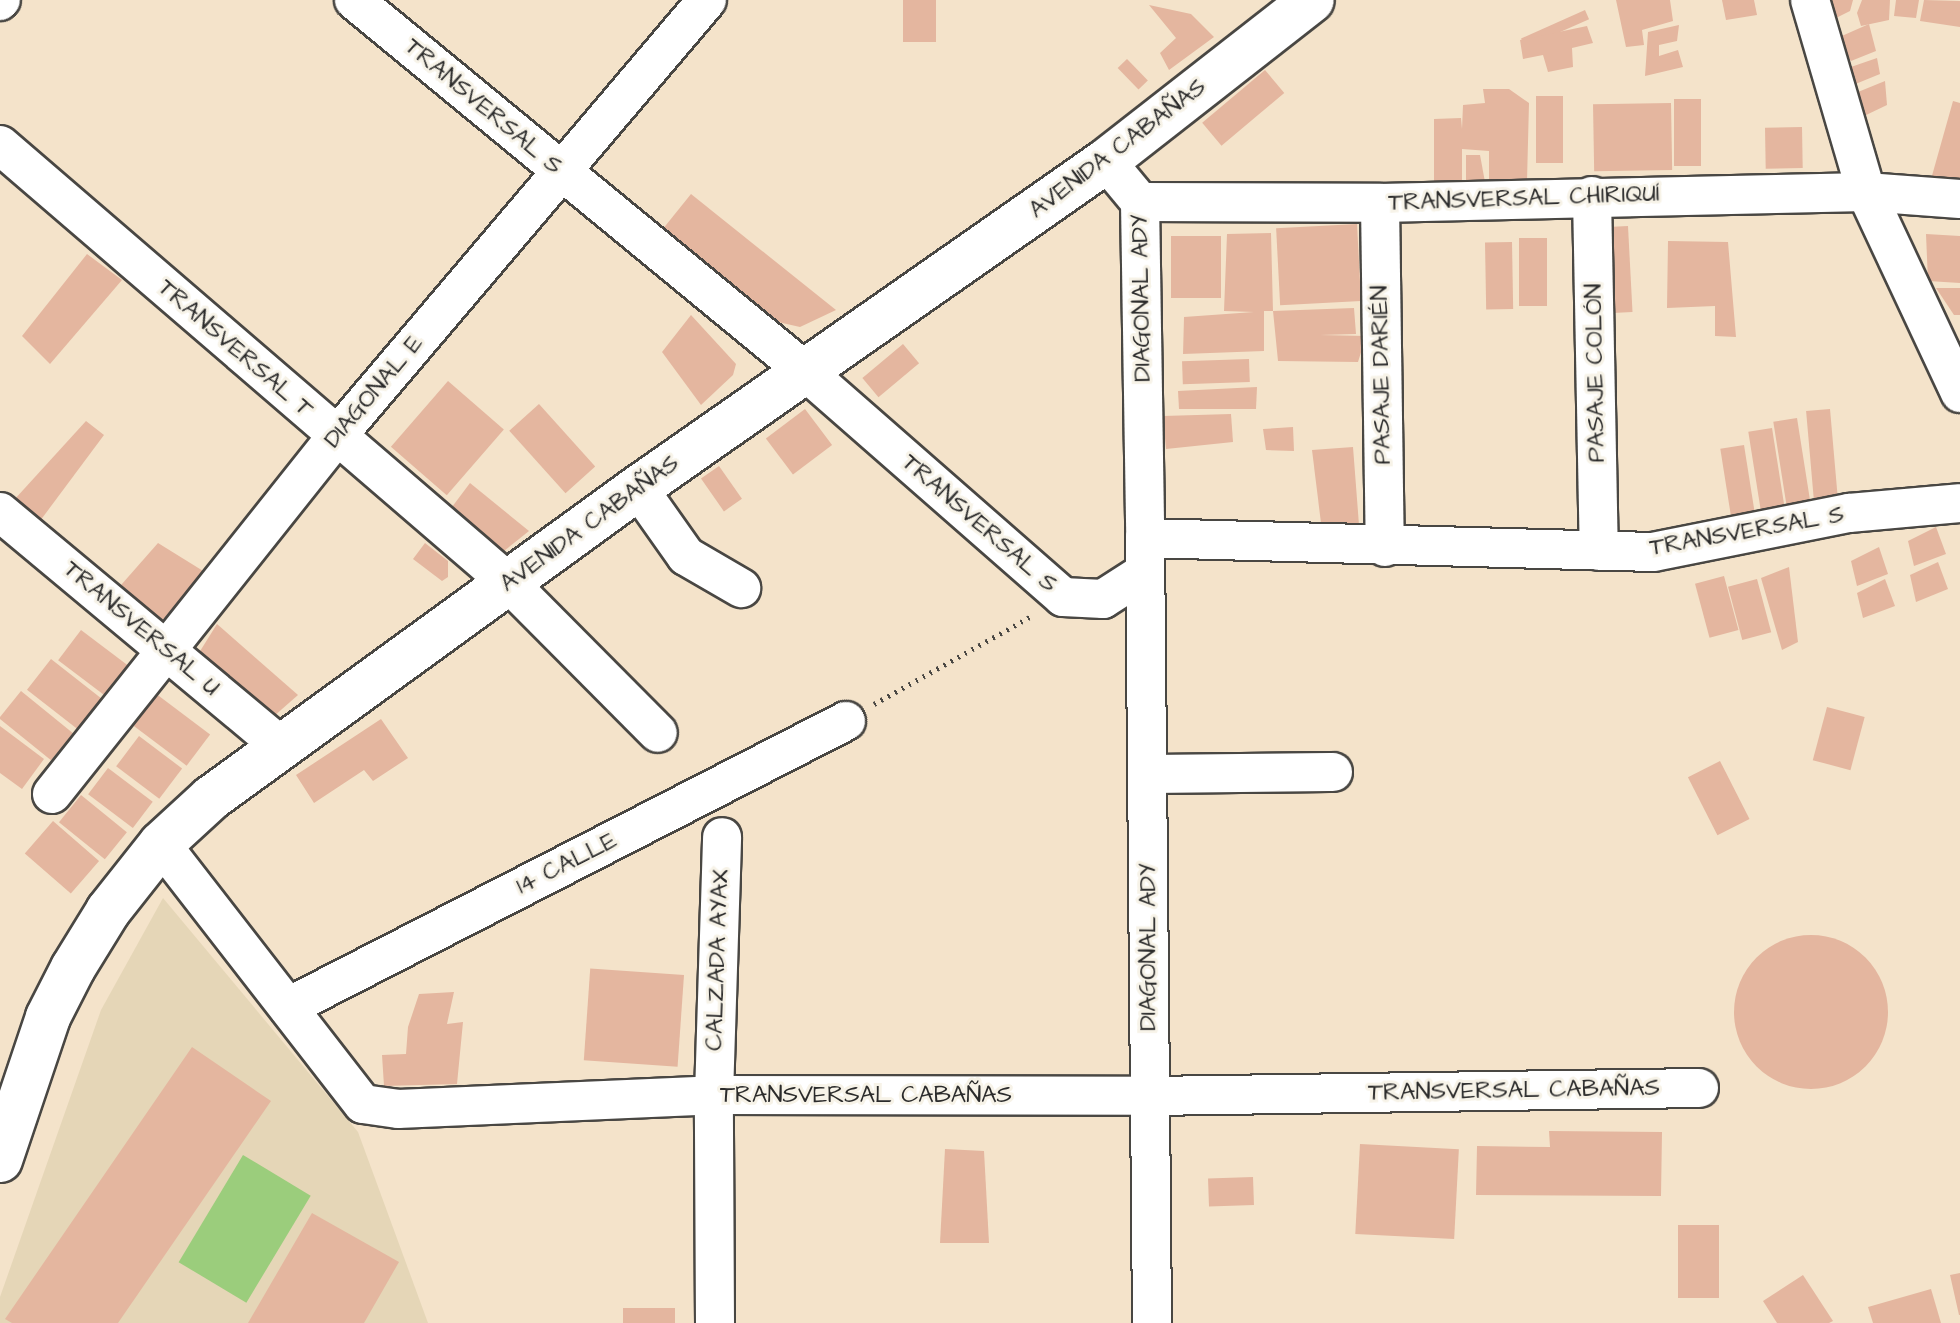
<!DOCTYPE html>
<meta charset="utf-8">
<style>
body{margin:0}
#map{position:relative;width:1960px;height:1323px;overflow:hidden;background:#f4e3ca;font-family:"Architects Daughter",sans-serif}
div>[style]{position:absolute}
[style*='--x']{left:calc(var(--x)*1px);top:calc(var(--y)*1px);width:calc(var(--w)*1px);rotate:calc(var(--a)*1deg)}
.built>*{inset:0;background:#e5d6b7}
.green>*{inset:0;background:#9bcd7c;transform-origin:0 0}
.building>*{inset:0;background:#e4b69f;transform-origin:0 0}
.round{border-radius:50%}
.path>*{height:5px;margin-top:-2.5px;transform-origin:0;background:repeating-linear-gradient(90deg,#494743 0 2px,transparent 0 8px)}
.roads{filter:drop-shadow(2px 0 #494743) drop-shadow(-2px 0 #494743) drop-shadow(0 2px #494743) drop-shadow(0 -2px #494743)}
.minor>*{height:38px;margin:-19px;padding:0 19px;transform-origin:19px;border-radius:19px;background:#fff}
.tertiary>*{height:44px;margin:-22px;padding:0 22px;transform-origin:22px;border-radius:22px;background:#fff}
span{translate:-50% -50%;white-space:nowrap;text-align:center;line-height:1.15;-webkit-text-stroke:6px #f7f3e8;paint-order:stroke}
.street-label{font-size:24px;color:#2b2b2b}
</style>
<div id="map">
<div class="built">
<i style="clip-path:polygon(163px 898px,358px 1132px,428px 1323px,0 1323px,0 1297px,101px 1010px)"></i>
</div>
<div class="green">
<i style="left:243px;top:1155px;width:79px;height:125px;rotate:31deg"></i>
</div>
<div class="building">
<i style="left:903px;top:0;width:33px;height:42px"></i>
<i style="clip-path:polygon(1616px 0,1670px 0,1673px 21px,1642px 30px,1644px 45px,1626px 47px)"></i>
<i style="clip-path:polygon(1722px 0,1754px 0,1757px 15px,1726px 20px)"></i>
<i style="clip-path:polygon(1828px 0,1853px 0,1850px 11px,1832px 20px)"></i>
<i style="clip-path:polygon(1862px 0,1890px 0,1889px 20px,1861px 26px,1857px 13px)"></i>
<i style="clip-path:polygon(1896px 0,1919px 0,1916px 18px,1894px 16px)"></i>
<i style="clip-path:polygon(1924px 0,1960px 1px,1960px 27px,1920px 21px)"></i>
<i style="clip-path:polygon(1149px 5px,1191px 14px,1214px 37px,1169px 70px,1160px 53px,1176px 38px)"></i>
<i style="left:1585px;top:10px;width:10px;height:70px;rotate:66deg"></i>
<i style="clip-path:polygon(1869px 24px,1876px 51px,1851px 61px,1835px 39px)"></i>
<i style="clip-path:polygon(1679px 25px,1677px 41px,1659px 45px,1659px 56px,1678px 50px,1683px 67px,1645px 76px,1648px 32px)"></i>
<i style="clip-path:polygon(1587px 26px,1593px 43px,1572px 48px,1573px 67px,1548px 72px,1543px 55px,1523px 59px,1520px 40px)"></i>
<i style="clip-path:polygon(1877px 58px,1880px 74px,1853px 85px,1848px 68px)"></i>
<i style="left:1127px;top:59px;width:30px;height:13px;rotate:46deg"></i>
<i style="left:1265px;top:70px;width:30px;height:82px;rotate:50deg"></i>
<i style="clip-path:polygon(1885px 81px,1887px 105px,1864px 116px,1858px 92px)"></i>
<i style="clip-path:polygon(1483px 89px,1509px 89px,1529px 103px,1527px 181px,1489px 183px,1489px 151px,1462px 149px,1462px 185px,1434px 185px,1434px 119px,1461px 118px,1462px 129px,1463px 105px,1485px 103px)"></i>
<i style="left:1563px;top:96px;width:67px;height:27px;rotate:90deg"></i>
<i style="left:1701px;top:99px;width:67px;height:27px;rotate:90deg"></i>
<i style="clip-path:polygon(1953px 101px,1960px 103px,1960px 197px,1928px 190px)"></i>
<i style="left:1671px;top:103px;width:67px;height:78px;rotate:89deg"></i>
<i style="left:1802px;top:127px;width:41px;height:37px;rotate:89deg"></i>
<i style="clip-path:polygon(1466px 155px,1480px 155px,1485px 182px,1466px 182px)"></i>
<i style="clip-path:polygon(691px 194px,836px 310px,800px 327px,778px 322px,662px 230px)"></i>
<i style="left:1357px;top:224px;width:77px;height:81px;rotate:87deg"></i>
<i style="left:1628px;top:226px;width:86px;height:25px;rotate:87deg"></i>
<i style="clip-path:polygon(1271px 233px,1273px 311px,1264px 311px,1264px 351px,1183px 354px,1184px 317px,1254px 312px,1224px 311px,1227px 234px)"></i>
<i style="clip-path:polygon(1926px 234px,1960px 236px,1960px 283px,1928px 281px)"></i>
<i style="left:1221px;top:236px;width:62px;height:50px;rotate:90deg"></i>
<i style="left:1547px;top:238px;width:68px;height:28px;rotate:90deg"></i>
<i style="clip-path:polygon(1668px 241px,1728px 242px,1736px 337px,1715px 336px,1715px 306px,1667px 308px)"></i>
<i style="left:1512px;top:242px;width:67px;height:27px;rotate:89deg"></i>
<i style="clip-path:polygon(87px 254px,122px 280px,50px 364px,22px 336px)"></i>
<i style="clip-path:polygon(1936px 288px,1960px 288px,1960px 315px,1954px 315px)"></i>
<i style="clip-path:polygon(1354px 308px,1356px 334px,1320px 335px,1366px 336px,1358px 362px,1278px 361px,1273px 311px)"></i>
<i style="clip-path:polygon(691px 315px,736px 364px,733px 375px,701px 405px,662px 352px)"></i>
<i style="left:903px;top:344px;width:25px;height:53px;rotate:50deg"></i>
<i style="left:1249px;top:359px;width:23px;height:67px;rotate:88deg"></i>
<i style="left:448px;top:381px;width:74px;height:87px;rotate:41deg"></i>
<i style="clip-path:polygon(1257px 387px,1256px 409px,1179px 409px,1178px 391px)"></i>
<i style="left:539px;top:404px;width:84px;height:40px;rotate:48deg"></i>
<i style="left:805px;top:409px;width:45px;height:49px;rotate:53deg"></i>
<i style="left:1830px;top:409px;width:94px;height:24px;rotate:85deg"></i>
<i style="clip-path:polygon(1231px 414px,1233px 442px,1166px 449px,1163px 416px)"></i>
<i style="left:1797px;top:418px;width:84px;height:24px;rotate:81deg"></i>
<i style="clip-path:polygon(86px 421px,104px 435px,37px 525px,14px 500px)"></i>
<i style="clip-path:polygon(1293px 427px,1294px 451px,1266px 450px,1263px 429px)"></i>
<i style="left:1772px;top:428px;width:84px;height:24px;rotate:81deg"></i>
<i style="left:1744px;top:445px;width:84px;height:24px;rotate:81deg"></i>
<i style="clip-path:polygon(1353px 447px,1359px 525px,1321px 523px,1312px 450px)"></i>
<i style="left:719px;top:466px;width:40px;height:22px;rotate:55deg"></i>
<i style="clip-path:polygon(470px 483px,529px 531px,504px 551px,452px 507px)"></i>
<i style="clip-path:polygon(1936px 527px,1946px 554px,1914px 566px,1908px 541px)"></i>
<i style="clip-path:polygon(158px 543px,208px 574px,179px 610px,154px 624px,114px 593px)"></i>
<i style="clip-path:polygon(425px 543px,448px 561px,448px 577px,442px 581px,413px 559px)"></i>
<i style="clip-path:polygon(1879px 547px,1888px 574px,1857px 586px,1851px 561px)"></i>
<i style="clip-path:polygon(1938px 562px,1948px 589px,1916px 602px,1910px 575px)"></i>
<i style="clip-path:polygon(1789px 567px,1798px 642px,1782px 650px,1761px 578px)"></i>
<i style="left:1724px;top:576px;width:56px;height:30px;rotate:75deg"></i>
<i style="left:1757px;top:579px;width:55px;height:30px;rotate:75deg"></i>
<i style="clip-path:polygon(1885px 579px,1895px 606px,1863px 618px,1857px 593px)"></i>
<i style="clip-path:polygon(217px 624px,298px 695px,273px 717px,197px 656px)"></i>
<i style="left:81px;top:630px;width:68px;height:38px;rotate:37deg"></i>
<i style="left:51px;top:659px;width:66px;height:39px;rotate:38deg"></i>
<i style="left:21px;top:691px;width:67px;height:35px;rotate:39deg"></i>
<i style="left:155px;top:693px;width:69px;height:39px;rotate:37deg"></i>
<i style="left:1827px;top:707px;width:39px;height:55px;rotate:15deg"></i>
<i style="clip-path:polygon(381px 719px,408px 758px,373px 781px,364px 770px,314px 803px,296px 775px)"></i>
<i style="clip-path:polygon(0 726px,44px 759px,22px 789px,0 773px)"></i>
<i style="left:139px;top:736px;width:54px;height:38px;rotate:37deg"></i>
<i style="left:1720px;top:761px;width:65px;height:36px;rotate:63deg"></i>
<i style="left:108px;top:768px;width:56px;height:33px;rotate:37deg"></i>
<i style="left:81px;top:795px;width:59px;height:35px;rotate:39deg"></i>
<i style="left:53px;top:821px;width:61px;height:43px;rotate:41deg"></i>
<i class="round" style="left:1734px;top:935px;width:154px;height:154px"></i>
<i style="left:684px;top:975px;width:92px;height:94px;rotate:94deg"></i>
<i style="clip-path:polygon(454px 992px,447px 1024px,463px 1022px,457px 1084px,384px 1086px,382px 1055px,406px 1054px,408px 1027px,419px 994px)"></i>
<i style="clip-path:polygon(192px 1047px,271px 1101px,118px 1323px,12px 1323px,5px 1319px)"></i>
<i style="clip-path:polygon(1549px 1131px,1662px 1132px,1661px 1196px,1476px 1195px,1477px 1146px,1550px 1147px)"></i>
<i style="left:1360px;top:1144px;width:99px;height:90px;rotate:3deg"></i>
<i style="clip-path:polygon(945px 1149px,984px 1151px,989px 1243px,940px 1243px)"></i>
<i style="left:1253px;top:1177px;width:28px;height:45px;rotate:88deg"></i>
<i style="clip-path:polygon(312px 1213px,399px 1262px,364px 1323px,248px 1323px)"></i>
<i style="left:1678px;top:1225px;width:41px;height:73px"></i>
<i style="clip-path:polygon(1960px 1273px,1960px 1315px,1959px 1315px,1950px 1275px)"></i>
<i style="clip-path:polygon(1803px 1275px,1833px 1321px,1829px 1323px,1777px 1323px,1763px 1301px)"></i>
<i style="clip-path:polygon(1931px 1289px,1941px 1323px,1873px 1323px,1868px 1307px)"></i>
<i style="left:675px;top:1308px;width:15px;height:52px;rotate:90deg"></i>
</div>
<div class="path">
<i style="--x:874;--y:704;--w:182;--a:-29.2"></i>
</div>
<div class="roads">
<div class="minor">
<i style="--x:354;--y:0;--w:584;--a:39.44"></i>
<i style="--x:805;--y:371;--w:343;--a:41.2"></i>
<i style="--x:1063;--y:597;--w:40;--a:2.9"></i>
<i style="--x:1103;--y:599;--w:50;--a:-32.7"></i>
<i style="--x:1810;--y:0;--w:200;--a:73.7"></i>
<i style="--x:1866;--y:192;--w:222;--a:64.9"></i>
<i style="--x:0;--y:1;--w:1;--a:-45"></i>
<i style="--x:0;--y:145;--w:672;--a:40.71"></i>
<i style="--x:509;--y:583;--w:211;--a:45.2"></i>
<i style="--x:1106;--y:161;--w:53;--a:50.3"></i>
<i style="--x:1140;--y:202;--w:240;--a:0.2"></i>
<i style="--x:1380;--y:203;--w:486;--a:-1.3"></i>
<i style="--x:1866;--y:192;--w:94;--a:4.3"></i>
<i style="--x:1592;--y:196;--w:355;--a:88.9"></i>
<i style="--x:1140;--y:202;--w:336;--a:89.1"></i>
<i style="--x:1380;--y:203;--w:344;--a:89.2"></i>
<i style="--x:638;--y:488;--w:83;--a:54.8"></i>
<i style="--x:686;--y:556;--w:64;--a:30.2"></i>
<i style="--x:0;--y:512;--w:366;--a:39.8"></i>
<i style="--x:1148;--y:774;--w:185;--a:-0.6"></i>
<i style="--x:52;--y:794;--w:456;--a:-51.5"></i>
<i style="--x:336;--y:437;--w:573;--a:-49.67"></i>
<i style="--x:161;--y:844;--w:329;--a:52.2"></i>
<i style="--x:363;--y:1104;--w:35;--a:8"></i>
<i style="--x:398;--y:1109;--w:316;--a:-2.5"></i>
<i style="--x:714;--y:1095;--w:435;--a:0.1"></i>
<i style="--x:1149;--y:1096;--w:550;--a:-0.83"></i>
<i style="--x:288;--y:1007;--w:627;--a:-27.14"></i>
<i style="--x:715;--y:1323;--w:228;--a:-90.3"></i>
<i style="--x:714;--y:1095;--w:258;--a:-88.2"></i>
<i style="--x:1152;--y:1323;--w:785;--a:-90.51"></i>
<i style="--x:1145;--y:538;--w:508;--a:1.58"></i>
<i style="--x:1653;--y:552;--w:200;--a:-11.3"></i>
<i style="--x:1849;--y:513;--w:111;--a:-5.1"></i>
</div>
<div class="tertiary">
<i style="--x:0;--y:1160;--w:151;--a:-71.4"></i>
<i style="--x:48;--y:1017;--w:55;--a:-63"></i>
<i style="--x:73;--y:968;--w:67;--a:-58.4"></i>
<i style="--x:108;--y:911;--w:85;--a:-51.7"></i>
<i style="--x:161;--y:844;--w:68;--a:-42.6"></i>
<i style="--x:211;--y:798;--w:528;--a:-35.98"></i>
<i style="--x:638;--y:488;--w:571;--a:-34.94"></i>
<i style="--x:1106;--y:161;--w:261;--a:-38"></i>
</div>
</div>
<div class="street-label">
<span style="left:483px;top:107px;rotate:40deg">TRANSVERSAL S</span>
<span style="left:1118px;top:149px;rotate:-37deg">AVENIDA CABAÑAS</span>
<span style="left:1524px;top:199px;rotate:-2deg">TRANSVERSAL CHIRIQUÍ</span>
<span style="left:1142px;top:298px;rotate:-91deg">DIAGONAL ADY</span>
<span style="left:235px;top:349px;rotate:41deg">TRANSVERSAL T</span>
<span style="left:1596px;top:373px;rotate:-91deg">PASAJE COLÓN</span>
<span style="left:1382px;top:375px;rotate:-91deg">PASAJE DARIÉN</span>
<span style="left:374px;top:392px;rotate:-50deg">DIAGONAL E</span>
<span style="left:590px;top:524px;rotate:-36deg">AVENIDA CABAÑAS</span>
<span style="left:979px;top:524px;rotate:41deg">TRANSVERSAL S</span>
<span style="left:1747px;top:532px;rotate:-10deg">TRANSVERSAL S</span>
<span style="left:141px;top:629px;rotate:40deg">TRANSVERSAL U</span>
<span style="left:567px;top:864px;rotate:-27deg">14 CALLE</span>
<span style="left:1149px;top:947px;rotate:-90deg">DIAGONAL ADY</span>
<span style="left:718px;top:960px;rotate:-88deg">CALZADA AYAX</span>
<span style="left:1514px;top:1091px;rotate:-1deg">TRANSVERSAL CABAÑAS</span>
<span style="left:866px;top:1096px">TRANSVERSAL CABAÑAS</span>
</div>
</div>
